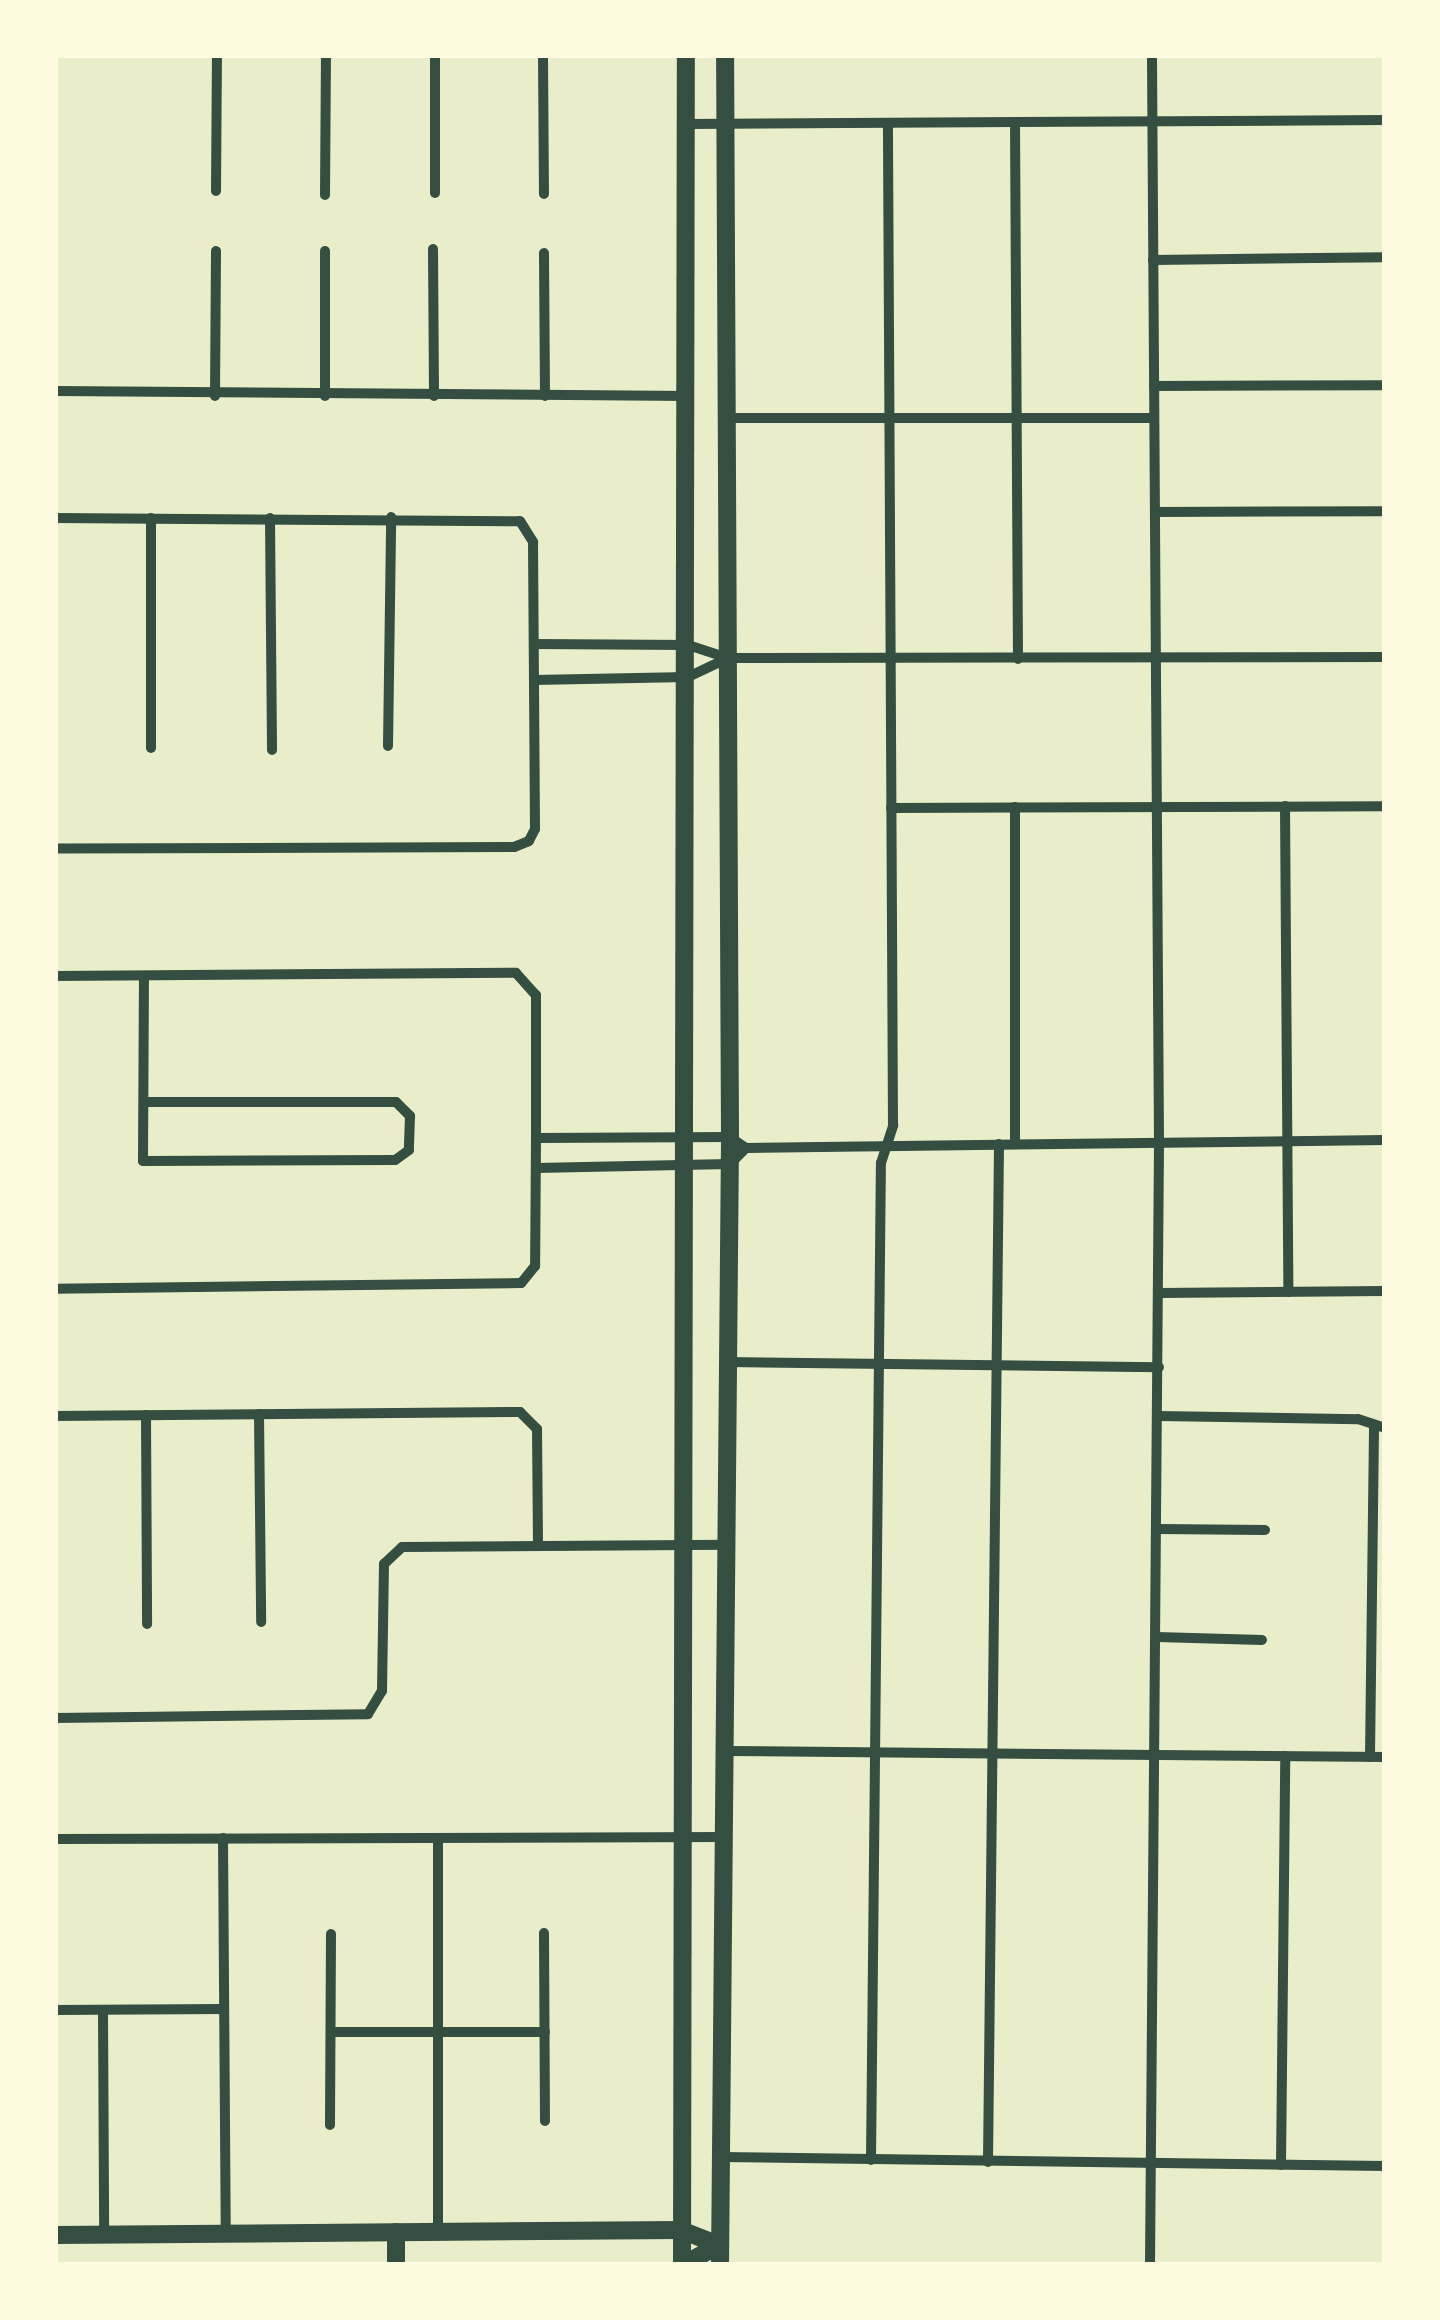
<!DOCTYPE html>
<style>
body{margin:0}
#map{position:relative;width:1440px;height:2320px;overflow:hidden;background:#e9edc9;font-family:Roboto,sans-serif}
div>[style]{position:absolute}
[style*='--x']{left:calc(var(--x)*1px);top:calc(var(--y)*1px);width:calc(var(--w)*1px);rotate:calc(var(--a)*1deg)}
.minor>*{height:10px;margin:-5px;padding:0 5px;transform-origin:5px;border-radius:5px;background:#344e41}
.tertiary>*{height:18px;margin:-9px;padding:0 9px;transform-origin:9px;border-radius:9px;background:#344e41}
span{translate:-50% -50%;white-space:nowrap;text-align:center;line-height:1.15;-webkit-text-stroke:10px #fefae0;paint-order:stroke}
.frame{position:absolute;inset:0;border:58px solid #fefae0;pointer-events:none}
</style>
<div id="map">
<div class="minor">
<i style="--x:435;--y:55;--w:138;--a:90"></i>
<i style="--x:543;--y:55;--w:139;--a:89.6"></i>
<i style="--x:1015;--y:122;--w:537;--a:89.68"></i>
<i style="--x:687;--y:124;--w:698;--a:-0.33"></i>
<i style="--x:216;--y:191;--w:136;--a:-89.6"></i>
<i style="--x:325;--y:195;--w:140;--a:-89.6"></i>
<i style="--x:433;--y:249;--w:147;--a:89.6"></i>
<i style="--x:544;--y:253;--w:143;--a:89.6"></i>
<i style="--x:1153;--y:260;--w:232;--a:-0.7"></i>
<i style="--x:1154;--y:386;--w:231;--a:-0.2"></i>
<i style="--x:55;--y:391;--w:633;--a:0.45"></i>
<i style="--x:215;--y:396;--w:145;--a:-89.6"></i>
<i style="--x:325;--y:396;--w:145;--a:-90"></i>
<i style="--x:727;--y:418;--w:427;--a:0"></i>
<i style="--x:1155;--y:512;--w:230;--a:-0.2"></i>
<i style="--x:55;--y:518;--w:465;--a:0.4"></i>
<i style="--x:520;--y:521;--w:25;--a:58"></i>
<i style="--x:533;--y:542;--w:287;--a:89.6"></i>
<i style="--x:535;--y:829;--w:13;--a:117"></i>
<i style="--x:529;--y:841;--w:16;--a:158"></i>
<i style="--x:514;--y:847;--w:459;--a:179.8"></i>
<i style="--x:151;--y:518;--w:230;--a:90"></i>
<i style="--x:270;--y:518;--w:232;--a:89.5"></i>
<i style="--x:534;--y:644;--w:154;--a:0.4"></i>
<i style="--x:688;--y:645;--w:42;--a:18"></i>
<i style="--x:728;--y:658;--w:657;--a:-0.09"></i>
<i style="--x:534;--y:680;--w:154;--a:-1.1"></i>
<i style="--x:688;--y:677;--w:44;--a:-25.4"></i>
<i style="--x:388;--y:746;--w:229;--a:-89.2"></i>
<i style="--x:1285;--y:806;--w:486;--a:89.6"></i>
<i style="--x:891;--y:808;--w:494;--a:-0.2"></i>
<i style="--x:55;--y:976;--w:461;--a:-0.4"></i>
<i style="--x:516;--y:973;--w:30;--a:48"></i>
<i style="--x:536;--y:995;--w:143;--a:90"></i>
<i style="--x:536;--y:1138;--w:128;--a:90.4"></i>
<i style="--x:535;--y:1266;--w:22;--a:129"></i>
<i style="--x:521;--y:1283;--w:466;--a:179.3"></i>
<i style="--x:144;--y:1102;--w:252;--a:0"></i>
<i style="--x:396;--y:1102;--w:20;--a:45"></i>
<i style="--x:410;--y:1116;--w:34;--a:92"></i>
<i style="--x:409;--y:1150;--w:17;--a:144"></i>
<i style="--x:395;--y:1160;--w:252;--a:179.8"></i>
<i style="--x:143;--y:1161;--w:185;--a:-89.7"></i>
<i style="--x:536;--y:1138;--w:194;--a:-0.3"></i>
<i style="--x:730;--y:1137;--w:19;--a:35"></i>
<i style="--x:746;--y:1148;--w:639;--a:-0.72"></i>
<i style="--x:1015;--y:1144;--w:337;--a:-90"></i>
<i style="--x:536;--y:1168;--w:194;--a:-1.2"></i>
<i style="--x:730;--y:1164;--w:23;--a:-45"></i>
<i style="--x:1159;--y:1293;--w:226;--a:-0.5"></i>
<i style="--x:728;--y:1362;--w:431;--a:0.7"></i>
<i style="--x:259;--y:1414;--w:208;--a:89.4"></i>
<i style="--x:146;--y:1415;--w:209;--a:89.7"></i>
<i style="--x:55;--y:1416;--w:465;--a:-0.5"></i>
<i style="--x:520;--y:1412;--w:24;--a:45"></i>
<i style="--x:537;--y:1429;--w:116;--a:89.5"></i>
<i style="--x:1158;--y:1416;--w:200;--a:0.9"></i>
<i style="--x:1358;--y:1419;--w:28;--a:18"></i>
<i style="--x:1158;--y:1529;--w:107;--a:0.5"></i>
<i style="--x:1157;--y:1637;--w:105;--a:1.6"></i>
<i style="--x:55;--y:1718;--w:313;--a:-0.7"></i>
<i style="--x:368;--y:1714;--w:27;--a:-59"></i>
<i style="--x:382;--y:1691;--w:127;--a:-89.1"></i>
<i style="--x:384;--y:1564;--w:25;--a:-43"></i>
<i style="--x:402;--y:1547;--w:325;--a:-0.4"></i>
<i style="--x:725;--y:1751;--w:660;--a:0.52"></i>
<i style="--x:1370;--y:1757;--w:329;--a:-89.3"></i>
<i style="--x:223;--y:1838;--w:396;--a:89.6"></i>
<i style="--x:438;--y:1838;--w:394;--a:90"></i>
<i style="--x:55;--y:1839;--w:670;--a:-0.17"></i>
<i style="--x:544;--y:1933;--w:188;--a:89.7"></i>
<i style="--x:55;--y:2010;--w:169;--a:-0.3"></i>
<i style="--x:103;--y:2011;--w:224;--a:89.7"></i>
<i style="--x:331;--y:2032;--w:214;--a:0"></i>
<i style="--x:330;--y:2125;--w:191;--a:-89.7"></i>
<i style="--x:720;--y:2157;--w:665;--a:0.78"></i>
<i style="--x:871;--y:2160;--w:997;--a:-89.43"></i>
<i style="--x:881;--y:1163;--w:40;--a:-72"></i>
<i style="--x:893;--y:1125;--w:1002;--a:-90.29"></i>
<i style="--x:988;--y:2162;--w:1018;--a:-89.38"></i>
<i style="--x:1281;--y:2165;--w:409;--a:-89.4"></i>
<i style="--x:1150;--y:2265;--w:1123;--a:-89.54"></i>
<i style="--x:1159;--y:1142;--w:1087;--a:-90.37"></i>
</div>
<div class="tertiary">
<i style="--x:55;--y:2235;--w:626;--a:-0.46"></i>
<i style="--x:681;--y:2230;--w:41;--a:21.5"></i>
<i style="--x:396;--y:2265;--w:33;--a:-90"></i>
<i style="--x:682;--y:2265;--w:2210;--a:-89.9"></i>
<i style="--x:683;--y:2265;--w:41;--a:-29.1"></i>
<i style="--x:720;--y:2265;--w:1128;--a:-89.49"></i>
<i style="--x:730;--y:1137;--w:1082;--a:-90.26"></i>
</div>
<div class="frame"></div>
</div>
